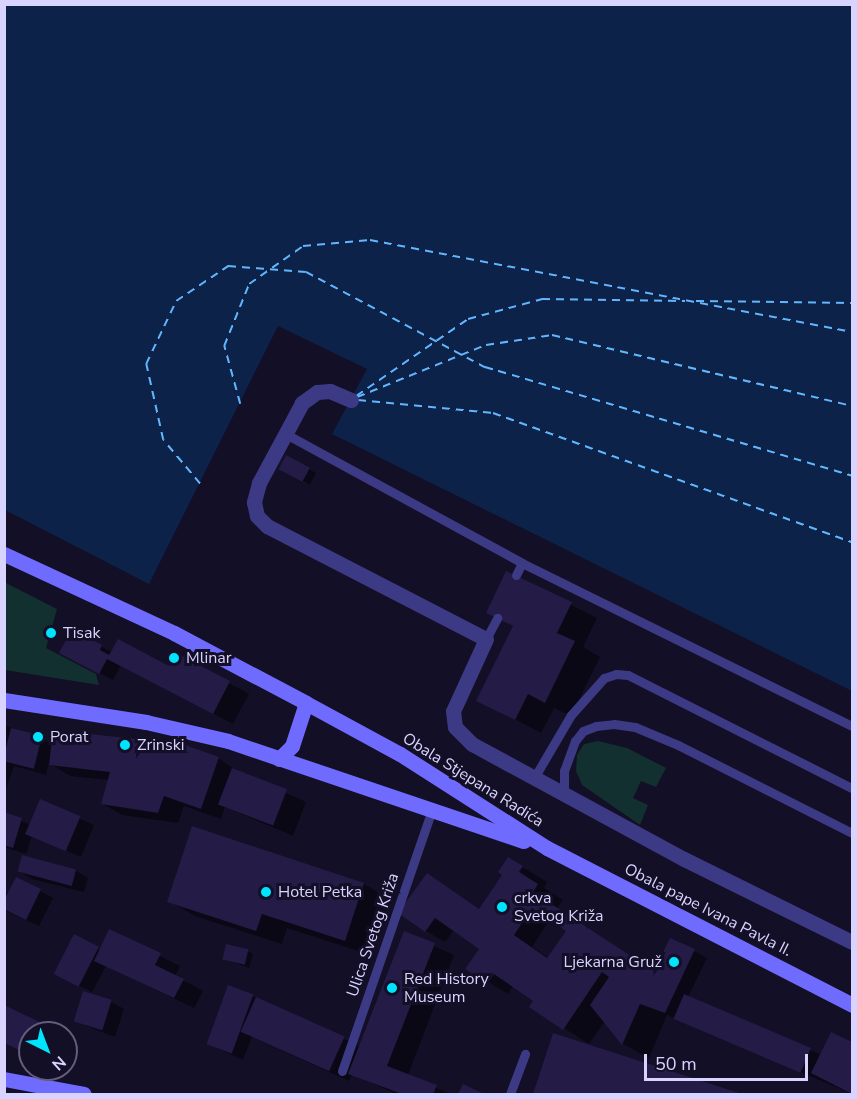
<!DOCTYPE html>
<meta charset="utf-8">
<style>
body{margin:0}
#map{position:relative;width:857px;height:1099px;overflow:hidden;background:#130f26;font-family:"Nunito Sans",sans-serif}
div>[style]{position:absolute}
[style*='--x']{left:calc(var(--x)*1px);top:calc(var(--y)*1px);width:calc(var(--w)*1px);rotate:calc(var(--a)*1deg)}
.green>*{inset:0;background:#12302f}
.water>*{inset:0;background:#0c2248}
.shadow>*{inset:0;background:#0007;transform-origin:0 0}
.ferry>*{height:1.5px;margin-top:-0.75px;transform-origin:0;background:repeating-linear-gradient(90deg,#62b6ff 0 8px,transparent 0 14px)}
.building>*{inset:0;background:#241b47;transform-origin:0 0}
.lane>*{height:9px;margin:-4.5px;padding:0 4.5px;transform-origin:4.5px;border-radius:4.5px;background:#3d3a85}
.street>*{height:15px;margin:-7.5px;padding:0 7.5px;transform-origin:7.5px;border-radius:7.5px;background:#3d3a85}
.secondary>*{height:15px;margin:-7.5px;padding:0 7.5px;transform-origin:7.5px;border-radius:7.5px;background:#6f6bff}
.dots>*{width:16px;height:16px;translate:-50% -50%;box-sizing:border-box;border:3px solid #130f26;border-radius:50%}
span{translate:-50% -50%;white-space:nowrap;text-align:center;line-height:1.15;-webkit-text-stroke:6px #130f26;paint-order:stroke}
.poi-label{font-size:16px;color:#d9d4ff}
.left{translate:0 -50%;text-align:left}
.right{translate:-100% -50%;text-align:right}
.street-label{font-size:16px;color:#d9d4ff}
.frame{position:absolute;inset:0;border:6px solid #d9d4ff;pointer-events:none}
.north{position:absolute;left:18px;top:1021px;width:60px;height:60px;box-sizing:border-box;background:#130f26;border:2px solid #625e7d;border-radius:50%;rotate:138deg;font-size:16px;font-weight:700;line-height:24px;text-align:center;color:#d9d4ff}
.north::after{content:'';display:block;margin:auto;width:21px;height:27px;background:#00e5ff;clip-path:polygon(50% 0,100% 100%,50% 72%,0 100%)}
.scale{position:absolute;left:644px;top:1054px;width:164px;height:27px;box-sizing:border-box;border:3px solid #d9d4ff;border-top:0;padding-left:8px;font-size:18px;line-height:21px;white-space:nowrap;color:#d9d4ff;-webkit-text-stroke:4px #130f26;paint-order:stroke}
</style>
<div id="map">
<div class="green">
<i style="clip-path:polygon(4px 582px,57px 609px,46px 648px,96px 674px,99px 685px,5px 670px)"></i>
<i style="clip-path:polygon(598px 741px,627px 748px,666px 768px,656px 787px,641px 781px,633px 798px,648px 805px,640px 825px,582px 785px,576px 771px,577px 755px,584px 744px)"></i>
</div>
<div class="water">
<i style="clip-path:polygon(4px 5px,852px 5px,852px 691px,332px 434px,367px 369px,278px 326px,149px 584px,5px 510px)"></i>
</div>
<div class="shadow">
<i style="left:286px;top:457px;width:34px;height:13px;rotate:28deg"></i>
<i style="clip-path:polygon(507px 573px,597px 618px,583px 647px,600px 657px,571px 716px,554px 708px,541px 733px,478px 700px,514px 627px,501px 620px)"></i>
<i style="clip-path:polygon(73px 631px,113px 653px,170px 668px,177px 655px,249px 694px,233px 724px,121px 665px,113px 680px,74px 660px)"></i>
<i style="clip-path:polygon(4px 725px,53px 744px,218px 758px,237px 771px,306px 802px,293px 836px,225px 807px,221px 819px,184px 806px,178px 823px,122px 815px,103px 804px,109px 780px,70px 776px,49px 763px,46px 775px,14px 766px,4px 795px)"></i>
<i style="clip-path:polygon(41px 801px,94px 825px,81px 857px,32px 836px,26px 854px,4px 847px,4px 814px,31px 825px)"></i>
<i style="clip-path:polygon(evenodd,509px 859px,547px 882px,544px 888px,563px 900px,557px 908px,656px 973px,694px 951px,707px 958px,688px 997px,822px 1055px,832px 1034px,852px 1044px,852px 1094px,667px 1015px,649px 1058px,623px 1044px,605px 1021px,589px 1044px,531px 1007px,536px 1001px,513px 986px,508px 994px,467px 969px,481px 948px,454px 930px,445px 942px,426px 931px,427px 875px,480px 910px,504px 874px,509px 859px,550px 919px,568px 931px,549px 958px,532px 947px,550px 919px)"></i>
<i style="clip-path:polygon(75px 870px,88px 878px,84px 892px,32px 879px,19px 871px)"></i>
<i style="clip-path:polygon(364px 884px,389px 899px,371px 955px,287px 928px,282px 944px,195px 916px,169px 901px)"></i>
<i style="clip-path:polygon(40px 891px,53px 898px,39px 926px,4px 910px,4px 892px)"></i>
<i style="clip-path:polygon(110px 931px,180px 966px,175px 976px,203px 991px,194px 1008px,106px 966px,92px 992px,69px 981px,74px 936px,101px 950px)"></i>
<i style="clip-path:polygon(405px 933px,454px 955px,408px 1075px,450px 1094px,396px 1094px,352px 1074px,349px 1081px,252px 1037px,243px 1060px,206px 1043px,252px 996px,361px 1047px)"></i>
<i style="clip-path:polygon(247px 951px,253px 954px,249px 968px,224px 959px)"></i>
<i style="clip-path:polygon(111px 1002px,124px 1009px,115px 1037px,74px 1021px)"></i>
<i style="clip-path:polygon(554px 1035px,738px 1094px,535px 1094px)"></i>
<i style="clip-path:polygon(66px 1038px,70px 1041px,66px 1050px)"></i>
</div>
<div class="ferry">
<i style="--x:696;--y:301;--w:156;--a:0.7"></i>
<i style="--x:356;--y:396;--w:136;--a:-34.5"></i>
<i style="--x:468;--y:319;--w:77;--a:-15.1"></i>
<i style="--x:542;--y:299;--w:143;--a:0.8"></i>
<i style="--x:357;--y:397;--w:139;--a:-22"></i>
<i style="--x:486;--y:345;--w:67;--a:-8.6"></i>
<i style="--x:552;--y:335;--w:308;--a:13.3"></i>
<i style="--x:358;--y:400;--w:136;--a:5.5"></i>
<i style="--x:493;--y:413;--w:381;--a:19.8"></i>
<i style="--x:240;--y:404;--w:60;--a:-105.4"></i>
<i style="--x:224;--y:346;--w:67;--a:-68"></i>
<i style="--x:249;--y:284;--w:66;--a:-35.1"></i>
<i style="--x:303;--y:246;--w:67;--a:-5.1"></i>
<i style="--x:370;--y:240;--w:491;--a:10.8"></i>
<i style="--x:200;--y:484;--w:57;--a:-130.1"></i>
<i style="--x:163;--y:440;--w:78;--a:-102.6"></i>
<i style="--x:146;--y:364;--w:70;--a:-64.5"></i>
<i style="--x:176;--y:301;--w:63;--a:-33.9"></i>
<i style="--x:228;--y:266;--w:78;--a:4.4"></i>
<i style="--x:306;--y:272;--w:203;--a:28"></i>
<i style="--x:485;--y:367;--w:383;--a:16.5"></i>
</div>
<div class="building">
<i style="left:286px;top:455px;width:27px;height:16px;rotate:28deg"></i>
<i style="clip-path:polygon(506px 571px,572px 602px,557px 633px,575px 641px,545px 703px,528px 694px,515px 720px,476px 701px,513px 626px,486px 613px)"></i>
<i style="clip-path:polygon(72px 629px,102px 645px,100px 650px,109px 655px,118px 639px,169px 666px,176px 653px,230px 681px,213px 714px,107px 659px,99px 674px,59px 653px)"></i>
<i style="left:11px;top:728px;width:32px;height:34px;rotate:14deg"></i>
<i style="clip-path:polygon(53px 730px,182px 744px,219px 757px,201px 809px,164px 796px,158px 813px,101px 804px,110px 772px,49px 765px)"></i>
<i style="left:232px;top:768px;width:59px;height:39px;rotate:21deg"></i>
<i style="left:40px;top:799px;width:44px;height:38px;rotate:23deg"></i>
<i style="clip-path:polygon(4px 812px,22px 818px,13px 848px,4px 845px)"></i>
<i style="clip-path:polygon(192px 826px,364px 883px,345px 941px,262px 914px,256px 931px,167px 902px)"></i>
<i style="left:22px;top:855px;width:56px;height:17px;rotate:15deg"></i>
<i style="clip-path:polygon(evenodd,508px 857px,523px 866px,519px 872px,538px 884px,533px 892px,654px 971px,670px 938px,695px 949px,665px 1013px,640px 1004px,622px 1045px,590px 1005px,609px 977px,602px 972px,563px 1030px,529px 1007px,533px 1001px,494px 974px,487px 984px,465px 969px,479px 949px,435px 918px,425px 932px,398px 913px,427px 873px,479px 909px,502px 875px,498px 872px,508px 857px,532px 908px,566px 931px,547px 958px,514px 935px,532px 908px)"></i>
<i style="clip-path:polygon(16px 877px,41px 889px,26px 920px,4px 909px,4px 900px)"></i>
<i style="clip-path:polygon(109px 929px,161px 953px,155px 965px,184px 979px,174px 998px,94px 961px)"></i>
<i style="clip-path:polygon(404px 931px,435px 943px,387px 1066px,437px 1085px,433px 1094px,402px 1094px,348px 1074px)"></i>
<i style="left:74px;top:934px;width:28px;height:45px;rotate:27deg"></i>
<i style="left:226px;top:944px;width:23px;height:16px;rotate:13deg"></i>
<i style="left:228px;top:985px;width:27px;height:63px;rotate:20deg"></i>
<i style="left:83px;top:991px;width:30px;height:32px;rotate:17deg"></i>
<i style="left:684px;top:994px;width:138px;height:27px;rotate:23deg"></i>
<i style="left:256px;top:997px;width:97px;height:38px;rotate:24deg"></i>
<i style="clip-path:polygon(4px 1005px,52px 1028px,49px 1033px,30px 1033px,30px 1055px,4px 1043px)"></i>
<i style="clip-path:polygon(831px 1032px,852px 1042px,852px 1094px,811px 1073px)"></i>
<i style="clip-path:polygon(553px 1033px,742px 1094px,533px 1094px)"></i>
<i style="clip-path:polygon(463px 1084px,484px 1094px,458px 1094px)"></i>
</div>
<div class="lane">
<i style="--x:284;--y:433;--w:271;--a:28.6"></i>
<i style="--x:522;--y:563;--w:368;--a:26.3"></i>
<i style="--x:516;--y:575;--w:13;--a:-63"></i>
<i style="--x:486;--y:639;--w:24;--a:-62"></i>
<i style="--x:534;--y:778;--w:73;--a:-59.6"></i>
<i style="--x:571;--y:715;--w:50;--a:-48.3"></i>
<i style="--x:604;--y:678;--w:13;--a:-18"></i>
<i style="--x:616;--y:674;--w:12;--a:5"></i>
<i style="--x:628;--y:675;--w:251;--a:26.8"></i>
<i style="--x:564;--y:794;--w:23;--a:-90"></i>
<i style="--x:564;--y:771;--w:32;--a:-70"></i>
<i style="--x:575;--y:741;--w:13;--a:-51"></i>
<i style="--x:583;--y:731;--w:14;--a:-21"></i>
<i style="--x:596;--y:726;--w:18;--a:-6"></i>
<i style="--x:614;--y:724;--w:21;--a:8"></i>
<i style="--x:635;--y:727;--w:47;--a:22.7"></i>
<i style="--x:678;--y:745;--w:195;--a:26.8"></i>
<i style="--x:342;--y:1071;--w:276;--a:-71"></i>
<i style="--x:510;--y:1094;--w:43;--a:-69.4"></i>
</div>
<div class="street">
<i style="--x:351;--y:400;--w:23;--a:-157"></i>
<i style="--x:330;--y:391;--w:13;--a:176"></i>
<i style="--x:317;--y:392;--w:19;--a:144"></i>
<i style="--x:302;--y:403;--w:91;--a:118.3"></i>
<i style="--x:259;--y:483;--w:20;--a:105"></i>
<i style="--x:254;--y:502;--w:14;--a:78"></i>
<i style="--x:257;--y:516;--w:14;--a:45"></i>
<i style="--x:267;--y:526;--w:246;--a:27.3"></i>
<i style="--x:486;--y:639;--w:79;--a:114.6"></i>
<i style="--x:453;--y:711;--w:16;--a:83"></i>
<i style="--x:455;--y:727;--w:24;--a:45"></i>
<i style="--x:472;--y:744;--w:241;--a:28.5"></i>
<i style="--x:684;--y:859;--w:187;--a:26.3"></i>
</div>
<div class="secondary">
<i style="--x:4;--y:554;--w:187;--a:24.9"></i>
<i style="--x:174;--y:633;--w:149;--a:27.9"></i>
<i style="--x:306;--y:703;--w:107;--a:28.5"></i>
<i style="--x:400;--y:754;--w:174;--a:32.6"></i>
<i style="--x:547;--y:848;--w:343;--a:27.2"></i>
<i style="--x:4;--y:700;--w:144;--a:8.8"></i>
<i style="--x:146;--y:722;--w:84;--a:13"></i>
<i style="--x:228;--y:741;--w:312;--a:18.7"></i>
<i style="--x:279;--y:759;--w:18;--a:-45"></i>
<i style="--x:292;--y:746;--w:45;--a:-72"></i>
<i style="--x:4;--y:1079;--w:81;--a:10.6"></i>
</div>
<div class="dots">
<i style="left:51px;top:633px;background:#00e5ff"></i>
<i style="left:174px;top:658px;background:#00e5ff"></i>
<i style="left:38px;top:737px;background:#00e5ff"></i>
<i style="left:125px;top:745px;background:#00e5ff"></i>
<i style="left:266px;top:892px;background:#00e5ff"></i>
<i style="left:502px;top:907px;background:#00e5ff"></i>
<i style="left:674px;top:962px;background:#00e5ff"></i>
<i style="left:392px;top:988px;background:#00e5ff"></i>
</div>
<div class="poi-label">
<span class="left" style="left:63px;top:633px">Tisak</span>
<span class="left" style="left:186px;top:658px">Mlinar</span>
<span class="left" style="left:50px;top:737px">Porat</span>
<span class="left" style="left:137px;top:745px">Zrinski</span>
<span class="left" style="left:278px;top:892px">Hotel Petka</span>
<span class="left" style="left:514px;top:907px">crkva<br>Svetog Križa</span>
<span class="right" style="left:662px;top:962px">Ljekarna Gruž</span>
<span class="left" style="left:404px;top:988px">Red History<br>Museum</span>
</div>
<div class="street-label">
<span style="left:473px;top:780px;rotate:32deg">Obala Stjepana Radića</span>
<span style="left:708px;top:910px;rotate:27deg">Obala pape Ivana Pavla II.</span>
<span style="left:373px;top:935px;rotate:-71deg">Ulica Svetog Križa</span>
</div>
<div class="frame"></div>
<div class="north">N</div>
<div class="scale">50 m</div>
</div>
